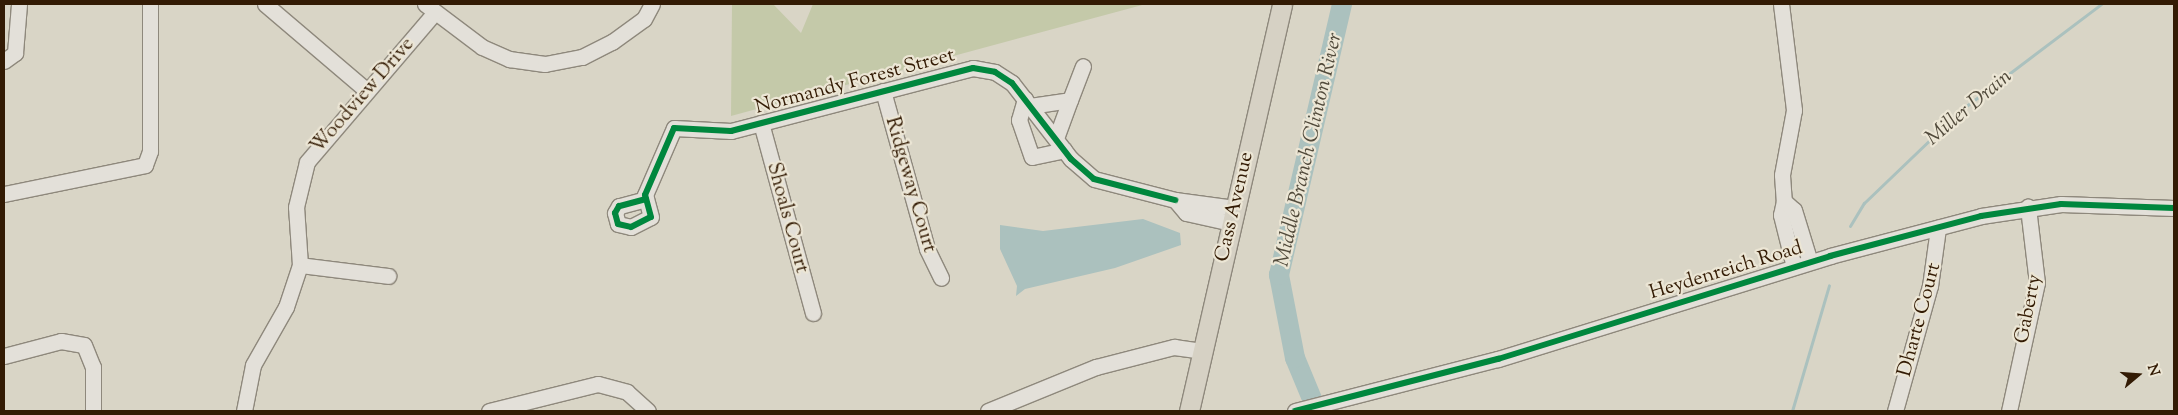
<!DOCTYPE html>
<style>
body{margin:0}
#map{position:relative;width:2178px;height:415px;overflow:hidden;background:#d9d5c6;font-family:"Sorts Mill Goudy",serif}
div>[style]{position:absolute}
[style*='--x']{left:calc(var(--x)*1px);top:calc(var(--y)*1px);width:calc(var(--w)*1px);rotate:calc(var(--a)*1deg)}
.green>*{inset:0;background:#c4c9a9}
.water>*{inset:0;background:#abc1be}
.stream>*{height:3px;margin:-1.5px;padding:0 1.5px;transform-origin:1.5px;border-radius:1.5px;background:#abc1be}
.river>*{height:20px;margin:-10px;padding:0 10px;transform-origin:10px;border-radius:10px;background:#abc1be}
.roads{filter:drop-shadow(1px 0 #8e887c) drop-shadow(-1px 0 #8e887c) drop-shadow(0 1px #8e887c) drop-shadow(0 -1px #8e887c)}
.minor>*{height:15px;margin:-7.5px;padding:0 7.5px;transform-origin:7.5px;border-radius:7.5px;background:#e3e0d9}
.major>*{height:19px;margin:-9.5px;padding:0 9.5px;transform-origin:9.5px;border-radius:9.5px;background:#d6d1c4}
.cycleway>*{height:6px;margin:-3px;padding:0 3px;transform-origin:3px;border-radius:3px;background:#00873e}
span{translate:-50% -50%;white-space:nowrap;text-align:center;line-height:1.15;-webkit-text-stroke:4.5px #ece6d5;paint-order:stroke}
.street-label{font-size:20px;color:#331b04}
.water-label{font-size:21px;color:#514a3b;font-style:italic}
.frame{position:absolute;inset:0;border:5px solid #331b04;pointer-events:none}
.north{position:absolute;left:2113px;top:350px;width:50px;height:50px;-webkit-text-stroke:4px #ece6d5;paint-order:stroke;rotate:72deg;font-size:14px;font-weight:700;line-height:20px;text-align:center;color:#331b04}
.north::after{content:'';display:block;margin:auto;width:18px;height:22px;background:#331b04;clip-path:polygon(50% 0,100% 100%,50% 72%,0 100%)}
</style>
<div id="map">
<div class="green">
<i style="clip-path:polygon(732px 4px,773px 4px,801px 33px,813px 4px,1146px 4px,731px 116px)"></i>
</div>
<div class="water">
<i style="clip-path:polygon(1143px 219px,1180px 233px,1181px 245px,1115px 268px,1025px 289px,1016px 296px,1017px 286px,1000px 249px,1000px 225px,1043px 231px)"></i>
</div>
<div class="stream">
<i style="--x:1850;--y:226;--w:27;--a:-59"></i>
<i style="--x:1864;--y:203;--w:134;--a:-43.8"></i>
<i style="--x:1961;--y:110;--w:176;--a:-37.1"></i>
<i style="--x:1792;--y:411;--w:131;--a:-73.6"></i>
</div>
<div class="river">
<i style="--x:1317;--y:411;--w:57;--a:-112.5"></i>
<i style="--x:1295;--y:358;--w:85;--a:-100.9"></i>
<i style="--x:1279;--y:275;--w:278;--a:-76.9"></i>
</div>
<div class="roads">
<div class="minor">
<i style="--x:265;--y:4;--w:133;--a:40.4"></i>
<i style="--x:425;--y:4;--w:71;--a:37"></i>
<i style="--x:482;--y:47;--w:30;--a:24"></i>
<i style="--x:509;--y:59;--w:36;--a:8"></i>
<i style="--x:545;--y:64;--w:38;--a:-11"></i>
<i style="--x:582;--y:57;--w:34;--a:-27"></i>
<i style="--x:612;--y:42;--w:39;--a:-36"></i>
<i style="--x:644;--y:19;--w:17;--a:-62"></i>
<i style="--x:1781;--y:4;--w:107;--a:83"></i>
<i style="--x:1794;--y:110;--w:66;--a:100.5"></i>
<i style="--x:1782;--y:175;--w:26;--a:86"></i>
<i style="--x:4;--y:61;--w:14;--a:-36"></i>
<i style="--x:15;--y:53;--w:49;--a:-85.3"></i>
<i style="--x:883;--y:91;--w:164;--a:74.4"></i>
<i style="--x:927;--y:249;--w:32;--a:64"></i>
<i style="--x:1025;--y:99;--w:22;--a:106"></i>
<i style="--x:1019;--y:120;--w:39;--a:71"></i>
<i style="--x:1032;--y:157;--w:33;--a:-12"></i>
<i style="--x:1070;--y:100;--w:36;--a:-69"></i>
<i style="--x:1030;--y:106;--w:40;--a:-8.5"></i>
<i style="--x:1070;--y:100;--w:40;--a:110.2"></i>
<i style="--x:761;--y:123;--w:197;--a:74.7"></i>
<i style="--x:4;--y:194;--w:144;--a:-11.6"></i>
<i style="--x:145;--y:165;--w:15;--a:-70"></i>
<i style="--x:150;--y:151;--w:147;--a:-90"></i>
<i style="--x:646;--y:199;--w:28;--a:165"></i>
<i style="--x:619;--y:206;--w:8;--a:120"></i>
<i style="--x:615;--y:213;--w:11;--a:75"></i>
<i style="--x:618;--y:224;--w:13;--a:13"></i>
<i style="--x:631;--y:227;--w:22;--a:-27"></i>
<i style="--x:651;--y:217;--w:23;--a:-105"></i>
<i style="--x:645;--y:195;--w:73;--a:-66.6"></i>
<i style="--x:674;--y:128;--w:57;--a:3"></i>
<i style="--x:731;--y:131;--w:250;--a:-14.6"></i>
<i style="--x:973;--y:68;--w:22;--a:10"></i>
<i style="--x:995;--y:72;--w:20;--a:33"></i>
<i style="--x:1012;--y:83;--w:96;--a:52.2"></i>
<i style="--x:1071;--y:159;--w:30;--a:41"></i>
<i style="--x:1094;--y:179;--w:84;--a:14.5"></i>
<i style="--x:1231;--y:223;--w:46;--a:-167.5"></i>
<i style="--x:1186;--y:213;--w:17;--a:-130"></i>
<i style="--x:1175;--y:200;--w:60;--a:7.7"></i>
<i style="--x:300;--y:265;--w:89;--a:7.1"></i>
<i style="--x:1794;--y:267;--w:54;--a:-104"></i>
<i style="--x:1781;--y:215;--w:14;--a:-78"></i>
<i style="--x:1784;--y:201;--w:13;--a:42"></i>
<i style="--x:1794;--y:210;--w:54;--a:72.9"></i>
<i style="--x:4;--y:356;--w:59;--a:-14.7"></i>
<i style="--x:61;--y:341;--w:23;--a:10"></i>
<i style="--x:84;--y:345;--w:24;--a:68"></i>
<i style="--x:93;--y:367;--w:44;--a:90"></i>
<i style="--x:244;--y:411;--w:47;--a:-78.9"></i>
<i style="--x:253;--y:365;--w:67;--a:-60.4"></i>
<i style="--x:286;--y:307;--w:44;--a:-71.6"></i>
<i style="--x:300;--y:265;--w:58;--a:-93.9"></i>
<i style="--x:296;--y:207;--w:46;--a:-76.3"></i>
<i style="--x:307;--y:162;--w:197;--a:-49.5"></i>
<i style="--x:489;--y:411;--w:112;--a:-13.9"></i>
<i style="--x:598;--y:384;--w:30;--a:15"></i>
<i style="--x:627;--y:392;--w:28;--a:42"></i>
<i style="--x:988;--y:411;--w:117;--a:-22.2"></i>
<i style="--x:1096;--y:367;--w:81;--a:-14.4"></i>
<i style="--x:1174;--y:347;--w:28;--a:8"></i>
<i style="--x:1295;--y:411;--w:210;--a:-14.4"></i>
<i style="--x:1498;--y:359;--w:348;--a:-17.2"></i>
<i style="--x:1830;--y:256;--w:156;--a:-14.8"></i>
<i style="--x:1981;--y:216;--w:81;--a:-8.5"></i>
<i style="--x:2061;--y:204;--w:113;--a:2"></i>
<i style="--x:1895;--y:411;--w:130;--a:-74.4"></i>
<i style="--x:1930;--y:286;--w:59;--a:-82.1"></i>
<i style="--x:2009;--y:411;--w:131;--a:-77.7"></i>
<i style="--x:2037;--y:283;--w:77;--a:-96.8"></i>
</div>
<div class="major">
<i style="--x:1189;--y:411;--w:417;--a:-77.1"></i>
</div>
</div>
<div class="cycleway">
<i style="--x:646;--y:199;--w:28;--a:165"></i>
<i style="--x:619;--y:206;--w:8;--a:120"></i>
<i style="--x:615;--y:213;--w:11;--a:75"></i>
<i style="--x:618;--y:224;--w:13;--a:13"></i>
<i style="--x:631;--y:227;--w:22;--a:-27"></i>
<i style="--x:651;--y:217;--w:23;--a:-105"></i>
<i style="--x:645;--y:195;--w:73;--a:-66.6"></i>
<i style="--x:674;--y:128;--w:57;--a:3"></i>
<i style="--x:731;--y:131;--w:250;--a:-14.6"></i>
<i style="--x:973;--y:68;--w:22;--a:10"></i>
<i style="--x:995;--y:72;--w:20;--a:33"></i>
<i style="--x:1012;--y:83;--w:96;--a:52.2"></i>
<i style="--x:1071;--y:159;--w:30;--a:41"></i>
<i style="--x:1094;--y:179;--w:84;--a:14.5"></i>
<i style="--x:1295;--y:411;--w:210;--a:-14.4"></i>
<i style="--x:1498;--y:359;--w:348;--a:-17.2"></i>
<i style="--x:1830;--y:256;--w:156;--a:-14.8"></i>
<i style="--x:1981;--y:216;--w:81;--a:-8.5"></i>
<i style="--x:2061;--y:204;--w:113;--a:2"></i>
</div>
<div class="street-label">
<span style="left:855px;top:82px;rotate:-15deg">Normandy Forest Street</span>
<span style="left:363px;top:96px;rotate:-49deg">Woodview Drive</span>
<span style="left:910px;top:185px;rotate:74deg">Ridgeway Court</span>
<span style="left:1235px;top:207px;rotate:-77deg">Cass Avenue</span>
<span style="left:787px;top:218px;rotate:75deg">Shoals Court</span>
<span style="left:1726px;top:271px;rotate:-17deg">Heydenreich Road</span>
<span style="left:2029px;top:309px;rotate:-79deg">Gaberty</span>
<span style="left:1920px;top:320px;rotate:-75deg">Dharte Court</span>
</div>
<div class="water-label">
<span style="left:1969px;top:108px;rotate:-40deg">Miller Drain</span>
<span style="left:1309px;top:150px;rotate:-77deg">Middle Branch Clinton River</span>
</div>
<div class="frame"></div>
<div class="north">N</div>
</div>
